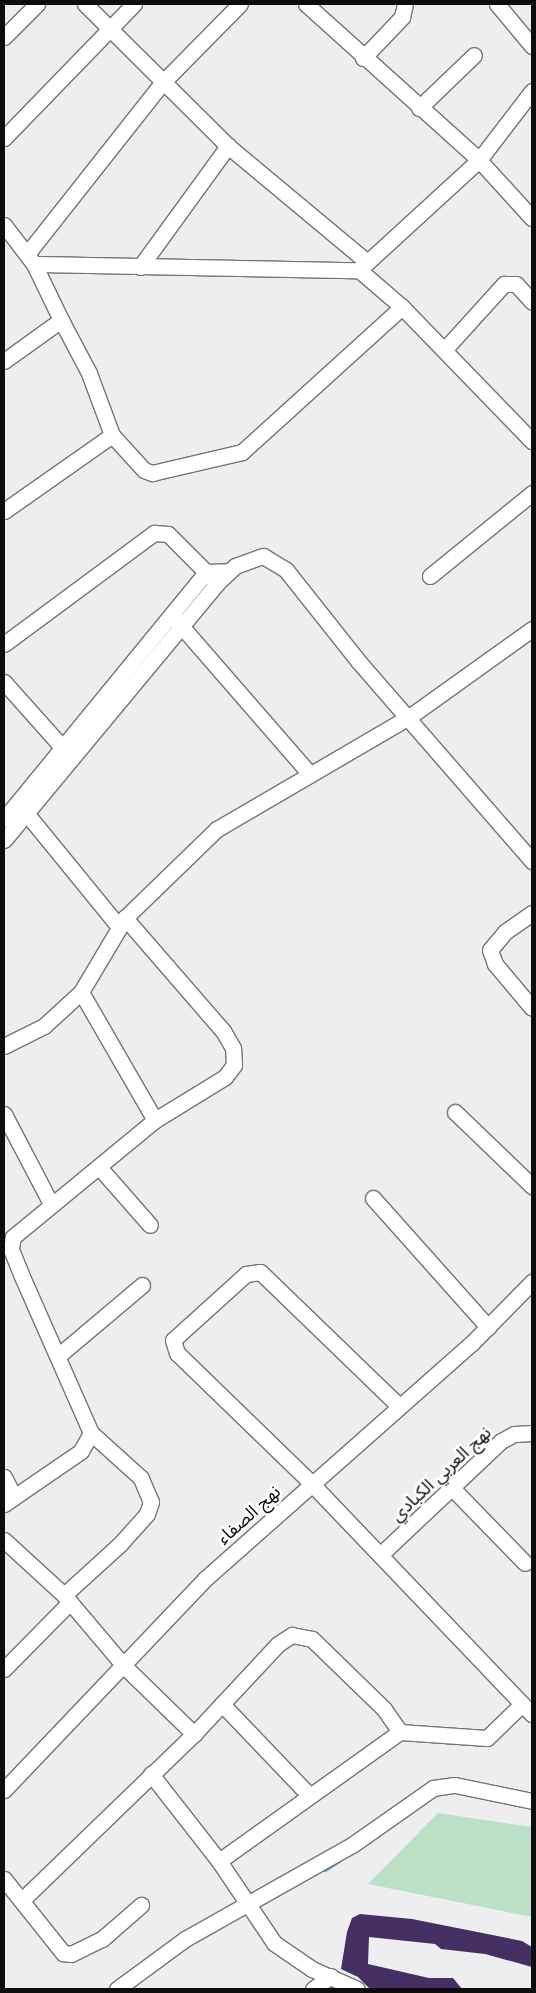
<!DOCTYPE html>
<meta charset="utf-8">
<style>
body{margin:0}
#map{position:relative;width:536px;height:1993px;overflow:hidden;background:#eeeef1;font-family:"Space Grotesk","Noto Sans Arabic",sans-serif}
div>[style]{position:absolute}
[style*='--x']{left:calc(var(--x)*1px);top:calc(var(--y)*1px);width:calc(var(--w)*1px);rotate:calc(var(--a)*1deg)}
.green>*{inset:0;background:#bce0c5}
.stream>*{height:4.5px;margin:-2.25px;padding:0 2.25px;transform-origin:2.25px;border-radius:2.25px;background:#56a7c2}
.building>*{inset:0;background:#463063}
.roads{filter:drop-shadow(1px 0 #757577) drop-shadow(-1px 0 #757577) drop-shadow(0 1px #757577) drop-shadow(0 -1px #757577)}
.minor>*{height:15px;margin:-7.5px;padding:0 7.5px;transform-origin:7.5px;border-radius:7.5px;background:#fff}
span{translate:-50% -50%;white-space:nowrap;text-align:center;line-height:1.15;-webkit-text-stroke:5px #fff;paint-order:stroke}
.street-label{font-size:18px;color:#0d0d0d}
.frame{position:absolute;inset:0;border:5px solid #0d0d0d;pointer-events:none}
</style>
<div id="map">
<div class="green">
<i style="clip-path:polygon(438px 1813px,532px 1827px,532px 1917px,368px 1884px)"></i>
</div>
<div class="stream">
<i style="--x:325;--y:1869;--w:17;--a:-33"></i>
</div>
<div class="building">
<i style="clip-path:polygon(360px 1914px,412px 1919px,522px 1941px,532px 1947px,532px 1967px,485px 1954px,441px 1949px,435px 1944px,369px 1937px,368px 1964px,429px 1978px,453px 1978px,462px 1989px,370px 1989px,358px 1977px,341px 1969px,347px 1932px,352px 1918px)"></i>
</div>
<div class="roads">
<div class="minor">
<i style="--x:85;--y:4;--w:202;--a:44.8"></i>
<i style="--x:228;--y:146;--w:181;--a:39.8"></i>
<i style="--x:306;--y:4;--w:233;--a:42"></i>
<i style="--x:479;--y:160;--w:79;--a:47.6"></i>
<i style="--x:497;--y:4;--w:55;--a:50.2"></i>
<i style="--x:4;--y:37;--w:47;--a:-45"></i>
<i style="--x:363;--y:58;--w:57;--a:-46.4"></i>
<i style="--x:402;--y:17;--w:13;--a:-77"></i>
<i style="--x:419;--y:108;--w:76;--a:-43.9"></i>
<i style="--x:4;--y:138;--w:187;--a:-45.9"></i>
<i style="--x:4;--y:225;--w:49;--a:52.4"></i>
<i style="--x:34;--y:264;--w:325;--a:1.1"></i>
<i style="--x:359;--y:270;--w:57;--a:40.7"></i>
<i style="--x:402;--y:307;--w:187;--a:45.9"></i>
<i style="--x:27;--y:254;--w:218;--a:-51.7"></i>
<i style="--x:162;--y:83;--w:111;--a:-45.4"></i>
<i style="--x:140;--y:267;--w:150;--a:-54"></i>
<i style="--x:360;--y:269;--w:161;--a:-42.5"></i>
<i style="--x:479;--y:160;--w:87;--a:-52.5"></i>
<i style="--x:445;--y:349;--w:88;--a:-47.8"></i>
<i style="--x:504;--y:284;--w:12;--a:0"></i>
<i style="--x:516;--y:284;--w:24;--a:48"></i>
<i style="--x:4;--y:361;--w:70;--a:-35.7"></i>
<i style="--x:61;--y:320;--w:62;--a:-115.7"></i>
<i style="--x:112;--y:435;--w:47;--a:47.6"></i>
<i style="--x:144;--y:470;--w:9;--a:21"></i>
<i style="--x:152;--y:473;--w:92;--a:-13.1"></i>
<i style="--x:242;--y:452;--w:216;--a:-42.2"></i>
<i style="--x:4;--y:511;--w:132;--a:-35.1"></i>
<i style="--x:112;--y:435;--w:66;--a:-110.4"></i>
<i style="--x:89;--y:373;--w:60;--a:-117.8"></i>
<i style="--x:430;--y:576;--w:132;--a:-39.1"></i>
<i style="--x:176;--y:620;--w:201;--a:49"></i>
<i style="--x:4;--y:644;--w:187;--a:-36.5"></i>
<i style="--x:154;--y:533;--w:14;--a:4"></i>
<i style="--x:168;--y:534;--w:62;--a:45"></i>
<i style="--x:4;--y:682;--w:99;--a:48.3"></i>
<i style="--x:22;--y:808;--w:154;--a:50.8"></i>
<i style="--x:4;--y:819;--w:319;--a:-50.7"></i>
<i style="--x:206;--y:572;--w:23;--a:-2"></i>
<i style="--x:4;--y:840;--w:334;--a:-50.3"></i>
<i style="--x:217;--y:583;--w:25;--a:-43"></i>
<i style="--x:235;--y:566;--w:30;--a:-20"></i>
<i style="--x:263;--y:556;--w:27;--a:31"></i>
<i style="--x:286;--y:570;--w:117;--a:51.6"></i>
<i style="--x:359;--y:662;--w:264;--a:49"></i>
<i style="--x:532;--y:913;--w:33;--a:145"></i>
<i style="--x:505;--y:932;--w:23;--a:130"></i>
<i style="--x:490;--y:950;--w:15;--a:70"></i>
<i style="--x:495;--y:964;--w:57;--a:49.9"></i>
<i style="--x:81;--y:992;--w:148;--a:60"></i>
<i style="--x:4;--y:1046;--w:45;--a:-26.6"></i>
<i style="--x:44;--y:1026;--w:50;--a:-42.6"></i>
<i style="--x:81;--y:992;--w:86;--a:-59.3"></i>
<i style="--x:125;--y:918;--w:128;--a:-44.1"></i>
<i style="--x:217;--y:829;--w:222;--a:-30.3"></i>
<i style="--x:409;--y:717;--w:151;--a:-35.6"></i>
<i style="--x:455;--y:1112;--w:107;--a:43.9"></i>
<i style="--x:4;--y:1114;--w:102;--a:62.4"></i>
<i style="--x:99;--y:1167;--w:77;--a:48.7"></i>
<i style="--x:373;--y:1198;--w:173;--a:48.3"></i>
<i style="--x:58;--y:1356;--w:110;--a:-40.2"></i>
<i style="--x:399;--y:1406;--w:193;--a:-136"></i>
<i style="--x:260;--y:1272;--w:14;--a:172"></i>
<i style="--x:246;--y:1274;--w:98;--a:137.9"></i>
<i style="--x:173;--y:1340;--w:14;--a:73"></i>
<i style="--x:177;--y:1353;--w:187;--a:44.1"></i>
<i style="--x:311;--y:1483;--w:320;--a:46.3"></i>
<i style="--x:4;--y:1477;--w:20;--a:63"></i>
<i style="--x:453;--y:1489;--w:103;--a:45.8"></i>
<i style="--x:4;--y:1504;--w:93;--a:-34.5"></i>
<i style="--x:81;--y:1451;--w:21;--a:-61"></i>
<i style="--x:91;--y:1433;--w:174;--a:-113.8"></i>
<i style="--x:21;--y:1274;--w:27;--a:-112"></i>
<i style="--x:11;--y:1249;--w:12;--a:-81"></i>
<i style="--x:13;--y:1237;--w:184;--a:-39.5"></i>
<i style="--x:155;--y:1120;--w:82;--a:-31.6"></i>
<i style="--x:225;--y:1077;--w:15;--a:-53"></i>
<i style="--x:234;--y:1065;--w:17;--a:-93"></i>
<i style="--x:233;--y:1048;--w:20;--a:-120"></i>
<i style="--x:223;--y:1031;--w:150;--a:-130.9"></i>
<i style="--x:4;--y:1540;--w:81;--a:42.5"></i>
<i style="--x:64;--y:1595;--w:93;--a:49.8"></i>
<i style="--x:124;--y:1666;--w:98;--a:44.2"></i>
<i style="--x:380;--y:1555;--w:166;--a:-43.3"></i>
<i style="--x:501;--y:1441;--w:15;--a:-28"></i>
<i style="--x:514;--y:1434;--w:18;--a:-3"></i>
<i style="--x:64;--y:1595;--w:76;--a:-42.3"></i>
<i style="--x:120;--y:1544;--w:40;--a:-48"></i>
<i style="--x:147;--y:1514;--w:13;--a:-72"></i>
<i style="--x:151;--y:1502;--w:26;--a:-113"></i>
<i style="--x:141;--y:1478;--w:67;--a:-138"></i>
<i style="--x:4;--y:1669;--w:94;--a:-45.4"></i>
<i style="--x:222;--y:1704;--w:126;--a:46.3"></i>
<i style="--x:400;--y:1732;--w:87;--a:3.9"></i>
<i style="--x:487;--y:1738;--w:49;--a:-44.2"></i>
<i style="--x:151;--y:1774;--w:110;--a:52"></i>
<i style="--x:219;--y:1861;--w:99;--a:56.1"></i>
<i style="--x:274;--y:1943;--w:46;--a:34.4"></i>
<i style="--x:312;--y:1969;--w:49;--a:24"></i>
<i style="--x:4;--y:1790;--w:291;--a:-46.4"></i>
<i style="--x:205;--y:1579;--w:356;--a:-41.5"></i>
<i style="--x:472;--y:1343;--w:86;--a:-45.5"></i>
<i style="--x:219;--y:1861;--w:222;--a:-35.5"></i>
<i style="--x:4;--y:1879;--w:95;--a:51.4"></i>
<i style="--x:63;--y:1953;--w:8;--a:7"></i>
<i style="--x:71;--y:1954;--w:34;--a:-26"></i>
<i style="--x:102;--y:1939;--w:52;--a:-41.1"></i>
<i style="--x:22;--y:1900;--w:239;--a:-44"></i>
<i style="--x:194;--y:1734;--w:123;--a:-47"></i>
<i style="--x:278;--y:1644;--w:17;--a:-33"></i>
<i style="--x:292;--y:1635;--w:20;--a:11"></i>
<i style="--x:312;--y:1639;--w:100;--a:44.2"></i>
<i style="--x:384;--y:1709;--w:28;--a:55"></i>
<i style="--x:117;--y:1989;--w:84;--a:-36.3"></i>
<i style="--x:185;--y:1939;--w:192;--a:-29.4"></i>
<i style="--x:352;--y:1845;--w:99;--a:-35.1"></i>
<i style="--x:433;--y:1788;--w:22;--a:-8"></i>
<i style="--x:455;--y:1785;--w:79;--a:11.7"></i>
<i style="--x:313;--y:1989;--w:22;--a:-36"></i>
</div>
</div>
<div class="street-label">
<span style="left:441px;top:1474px;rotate:-43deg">نهج العربي الكبادي</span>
<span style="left:249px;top:1515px;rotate:-42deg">نهج الصفاء</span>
</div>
<div class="frame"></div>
</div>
